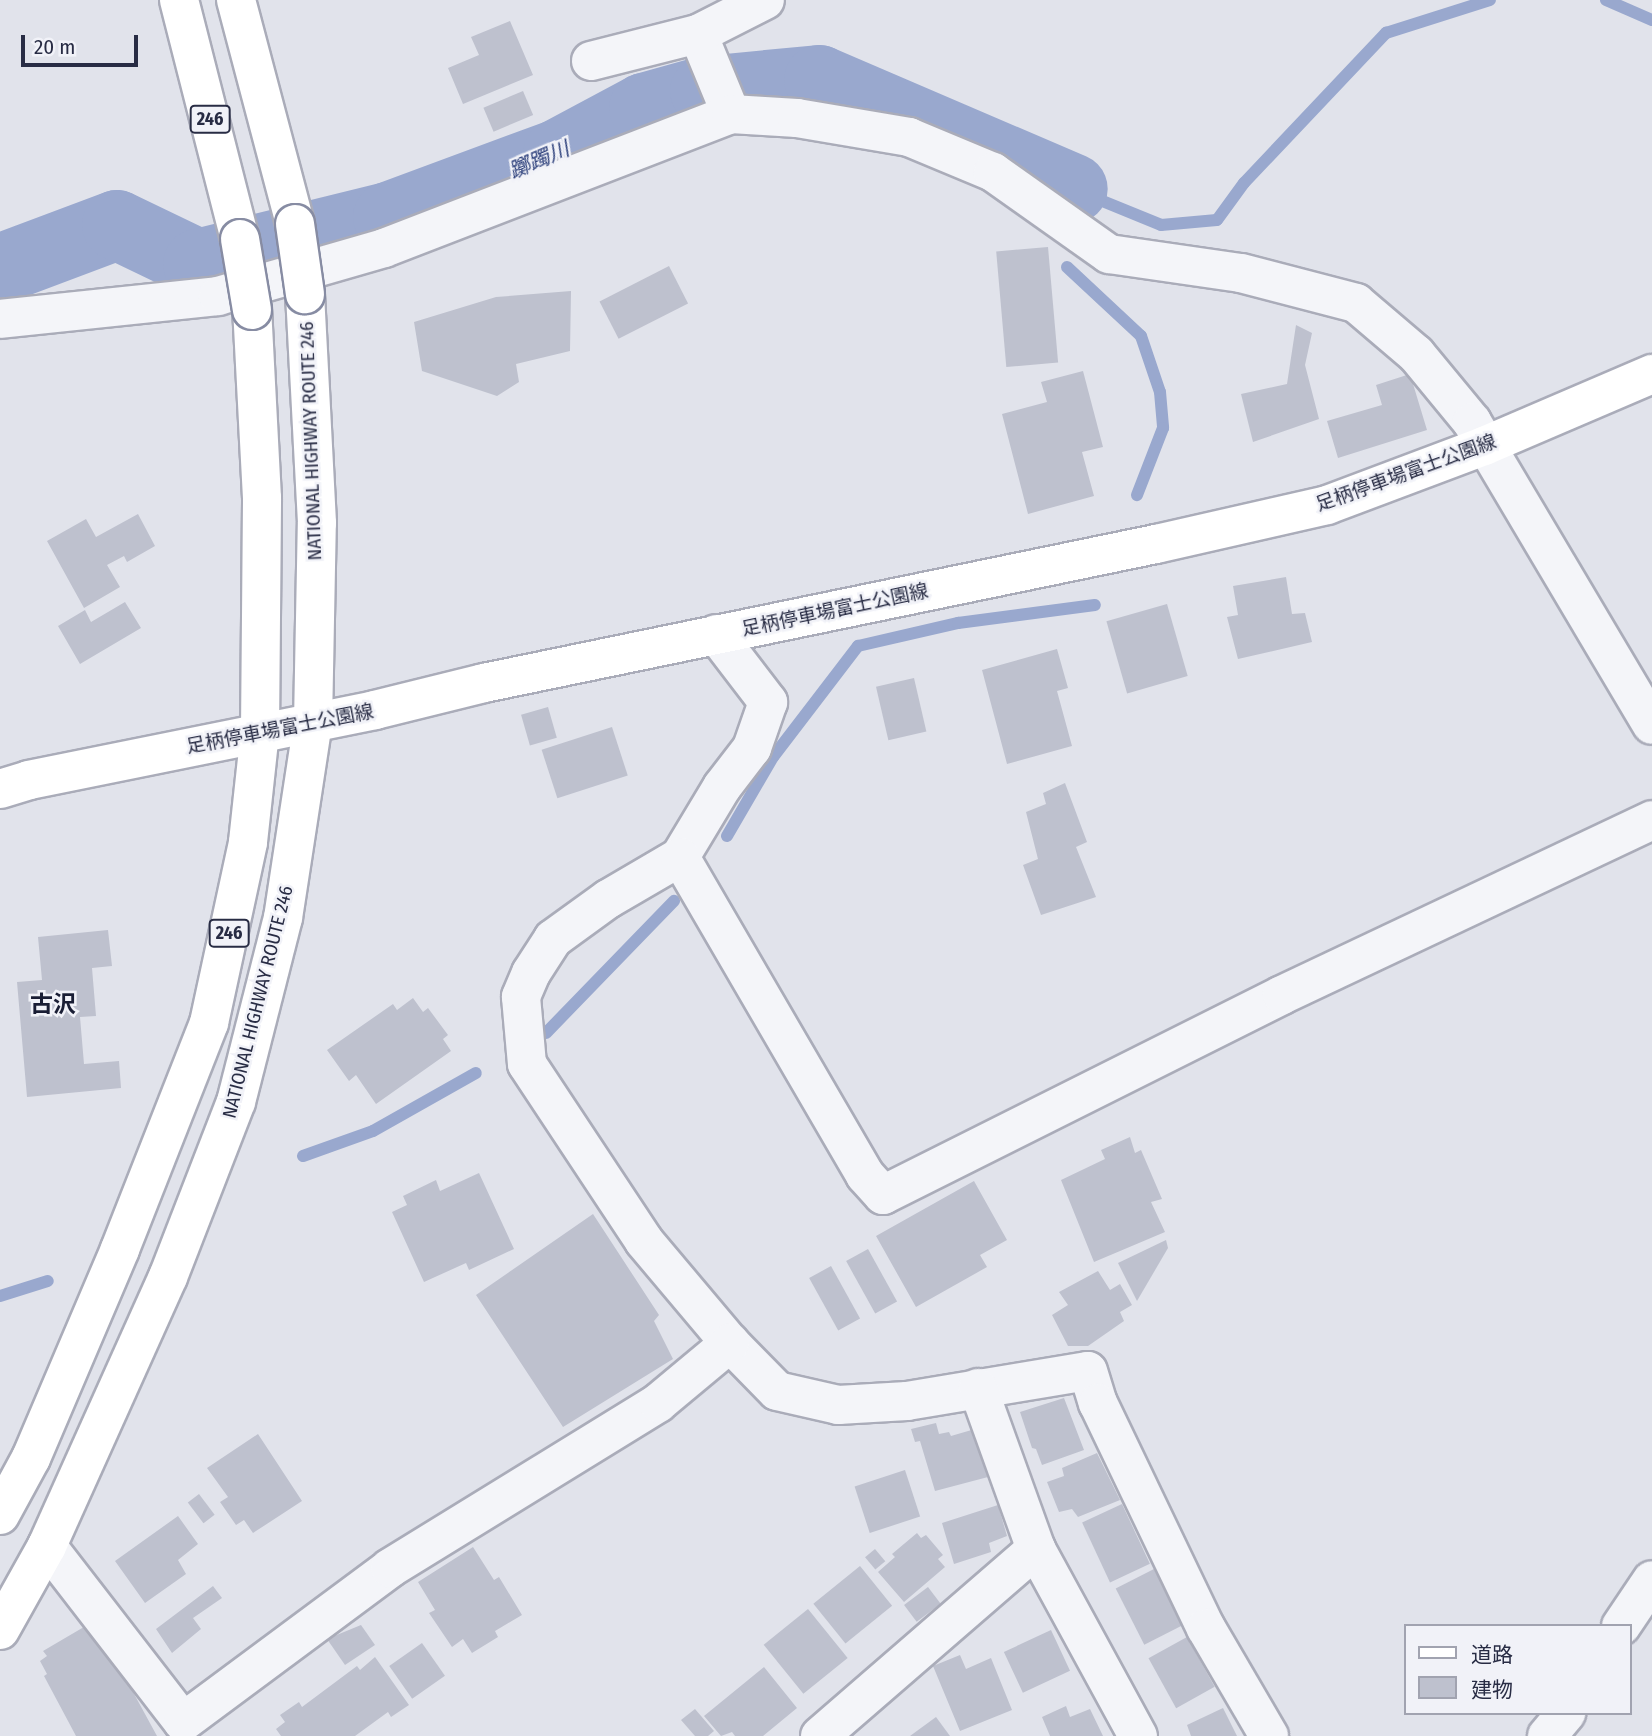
<!DOCTYPE html>
<meta charset="utf-8">
<style>
body{margin:0}
#map{position:relative;width:1652px;height:1736px;overflow:hidden;background:#e1e3eb;font-family:"Fira Sans Condensed","Noto Sans JP",sans-serif}
div>[style]{position:absolute}
[style*='--x']{left:calc(var(--x)*1px);top:calc(var(--y)*1px);width:calc(var(--w)*1px);rotate:calc(var(--a)*1deg)}
.stream>*{height:12px;margin:-6px;padding:0 6px;transform-origin:6px;border-radius:6px;background:#99a8ce}
.river>*{height:70px;margin:-35px;padding:0 35px;transform-origin:35px;border-radius:35px;background:#99a8ce}
.building>*{inset:0;background:#bec1ce;transform-origin:0 0}
.roads{filter:drop-shadow(2px 0 #aaacb9) drop-shadow(-2px 0 #aaacb9) drop-shadow(0 2px #aaacb9) drop-shadow(0 -2px #aaacb9)}
.minor>*{height:38px;margin:-19px;padding:0 19px;transform-origin:19px;border-radius:19px;background:#f4f5f9}
.major>*{height:38px;margin:-19px;padding:0 19px;transform-origin:19px;border-radius:19px;background:#fff}
.highway>*{height:38px;margin:-19px;padding:0 19px;transform-origin:19px;border-radius:19px;background:#fff}
.bridges{filter:drop-shadow(2px 0 #878ca3) drop-shadow(-2px 0 #878ca3) drop-shadow(0 2px #878ca3) drop-shadow(0 -2px #878ca3)}
.highway-bridge>*{height:38px;margin:-19px;padding:0 19px;transform-origin:19px;border-radius:19px;background:#fff}
span{translate:-50% -50%;white-space:nowrap;text-align:center;line-height:1.15;-webkit-text-stroke:5px #f1f2f8;paint-order:stroke}
.shield-label span{padding:2px 5px;background:#f1f2f8;border:2px solid;border-radius:5px;-webkit-text-stroke-width:0}
.shield-label{font-size:18px;color:#282c44;font-weight:700}
.street-label{font-size:19px;color:#282c44}
.water-label{font-size:21px;color:#2e417c;font-style:italic}
.quarter-label{font-size:23px;color:#1a1e35;font-weight:700}
.legend{position:absolute;left:1404px;top:1624px;width:228px;height:91px;box-sizing:border-box;background:#f1f2f8;border:2px solid #a1a3b0;margin:0;padding:9px 12px;list-style:none;font-size:21px;color:#282c44}
.legend li{display:flex;align-items:center;gap:14px;height:35px}
.legend b{width:35px;border:2px solid #a1a3b0}
.scale{position:absolute;left:21px;top:35px;width:117px;height:32px;box-sizing:border-box;border:4px solid #282c44;border-top:0;padding-left:9px;font-size:21px;line-height:24px;white-space:nowrap;color:#282c44;-webkit-text-stroke:5px #f1f2f8;paint-order:stroke}
</style>
<div id="map">
<div class="stream">
<i style="--x:1606;--y:0;--w:50;--a:23.5"></i>
<i style="--x:1073;--y:189;--w:95;--a:22.2"></i>
<i style="--x:1161;--y:225;--w:56;--a:-5.1"></i>
<i style="--x:1217;--y:220;--w:46;--a:-53.9"></i>
<i style="--x:1244;--y:183;--w:207;--a:-46.6"></i>
<i style="--x:1386;--y:33;--w:109;--a:-17.6"></i>
<i style="--x:1067;--y:267;--w:101;--a:43"></i>
<i style="--x:1141;--y:336;--w:59;--a:71.3"></i>
<i style="--x:1160;--y:392;--w:36;--a:85"></i>
<i style="--x:1163;--y:428;--w:72;--a:111.2"></i>
<i style="--x:727;--y:836;--w:91;--a:-59.8"></i>
<i style="--x:773;--y:757;--w:140;--a:-52.6"></i>
<i style="--x:858;--y:646;--w:103;--a:-13"></i>
<i style="--x:958;--y:623;--w:138;--a:-7.5"></i>
<i style="--x:546;--y:1033;--w:184;--a:-45.9"></i>
<i style="--x:303;--y:1156;--w:74;--a:-19.7"></i>
<i style="--x:373;--y:1131;--w:118;--a:-29.4"></i>
<i style="--x:0;--y:1296;--w:50;--a:-17.4"></i>
</div>
<div class="river">
<i style="--x:0;--y:269;--w:125;--a:-20.6"></i>
<i style="--x:117;--y:225;--w:90;--a:25.7"></i>
<i style="--x:198;--y:264;--w:196;--a:-13.9"></i>
<i style="--x:388;--y:217;--w:181;--a:-20.3"></i>
<i style="--x:558;--y:154;--w:98;--a:-28.1"></i>
<i style="--x:644;--y:108;--w:63;--a:-15.6"></i>
<i style="--x:705;--y:91;--w:115;--a:-5.5"></i>
<i style="--x:819;--y:80;--w:276;--a:23.2"></i>
</div>
<div class="building">
<i style="clip-path:polygon(510px 21px,533px 75px,463px 104px,448px 68px,479px 55px,471px 37px)"></i>
<i style="left:523px;top:91px;width:26px;height:43px;rotate:67deg"></i>
<i style="left:1048px;top:247px;width:116px;height:52px;rotate:85deg"></i>
<i style="left:669px;top:266px;width:42px;height:78px;rotate:63deg"></i>
<i style="clip-path:polygon(571px 291px,570px 351px,516px 364px,519px 382px,497px 396px,422px 371px,414px 322px,496px 297px)"></i>
<i style="clip-path:polygon(1296px 325px,1312px 333px,1305px 365px,1319px 419px,1253px 442px,1241px 394px,1287px 384px)"></i>
<i style="clip-path:polygon(1083px 371px,1103px 447px,1082px 452px,1094px 496px,1028px 514px,1002px 414px,1047px 402px,1041px 382px)"></i>
<i style="clip-path:polygon(1410px 374px,1427px 430px,1338px 458px,1327px 421px,1382px 405px,1376px 385px)"></i>
<i style="clip-path:polygon(138px 514px,155px 546px,127px 562px,124px 556px,107px 565px,120px 587px,84px 608px,47px 541px,86px 519px,96px 537px)"></i>
<i style="clip-path:polygon(1286px 577px,1292px 614px,1305px 613px,1312px 642px,1238px 659px,1227px 617px,1238px 615px,1233px 586px)"></i>
<i style="clip-path:polygon(125px 602px,141px 628px,80px 664px,58px 626px,85px 610px,91px 622px)"></i>
<i style="left:1167px;top:604px;width:75px;height:63px;rotate:74deg"></i>
<i style="clip-path:polygon(1057px 649px,1068px 688px,1057px 691px,1072px 746px,1007px 764px,982px 670px)"></i>
<i style="left:914px;top:678px;width:55px;height:39px;rotate:77deg"></i>
<i style="left:548px;top:707px;width:32px;height:28px;rotate:74deg"></i>
<i style="left:612px;top:727px;width:51px;height:74px;rotate:72deg"></i>
<i style="clip-path:polygon(1065px 783px,1087px 842px,1076px 847px,1096px 897px,1041px 915px,1023px 865px,1038px 859px,1026px 812px,1046px 804px,1043px 793px)"></i>
<i style="clip-path:polygon(108px 930px,112px 966px,92px 968px,96px 1016px,80px 1017px,84px 1064px,119px 1061px,121px 1088px,27px 1097px,17px 982px,42px 980px,38px 937px)"></i>
<i style="clip-path:polygon(413px 998px,423px 1012px,428px 1008px,448px 1035px,443px 1039px,451px 1051px,376px 1104px,356px 1075px,349px 1081px,327px 1050px,393px 1004px,397px 1010px)"></i>
<i style="clip-path:polygon(1130px 1137px,1135px 1153px,1141px 1150px,1162px 1199px,1151px 1202px,1165px 1232px,1094px 1262px,1061px 1180px,1105px 1159px,1101px 1150px)"></i>
<i style="clip-path:polygon(479px 1173px,514px 1249px,469px 1270px,466px 1263px,424px 1282px,392px 1212px,407px 1205px,403px 1196px,436px 1180px,440px 1191px)"></i>
<i style="clip-path:polygon(974px 1181px,1007px 1240px,980px 1255px,987px 1267px,916px 1307px,876px 1236px)"></i>
<i style="clip-path:polygon(593px 1214px,659px 1315px,654px 1321px,673px 1359px,563px 1427px,476px 1295px)"></i>
<i style="clip-path:polygon(1166px 1240px,1168px 1248px,1137px 1301px,1118px 1263px)"></i>
<i style="left:868px;top:1249px;width:60px;height:25px;rotate:61deg"></i>
<i style="left:831px;top:1266px;width:60px;height:25px;rotate:61deg"></i>
<i style="clip-path:polygon(1098px 1271px,1110px 1290px,1120px 1284px,1132px 1305px,1120px 1312px,1124px 1321px,1088px 1346px,1068px 1346px,1052px 1315px,1068px 1305px,1059px 1292px)"></i>
<i style="clip-path:polygon(1064px 1398px,1084px 1450px,1042px 1465px,1036px 1449px,1032px 1448px,1020px 1412px)"></i>
<i style="clip-path:polygon(936px 1423px,939px 1434px,949px 1432px,951px 1436px,975px 1429px,988px 1477px,935px 1491px,920px 1441px,915px 1442px,911px 1429px)"></i>
<i style="clip-path:polygon(258px 1434px,302px 1501px,253px 1533px,244px 1520px,236px 1525px,220px 1502px,228px 1497px,207px 1468px)"></i>
<i style="clip-path:polygon(1097px 1453px,1120px 1500px,1078px 1517px,1072px 1509px,1059px 1512px,1047px 1482px,1064px 1476px,1062px 1468px)"></i>
<i style="left:905px;top:1470px;width:49px;height:53px;rotate:72deg"></i>
<i style="left:199px;top:1494px;width:26px;height:14px;rotate:53deg"></i>
<i style="left:1122px;top:1504px;width:66px;height:44px;rotate:65deg"></i>
<i style="clip-path:polygon(998px 1505px,1007px 1536px,989px 1543px,991px 1552px,954px 1564px,942px 1523px)"></i>
<i style="clip-path:polygon(178px 1516px,198px 1544px,178px 1560px,186px 1574px,145px 1603px,115px 1561px)"></i>
<i style="clip-path:polygon(917px 1533px,921px 1538px,926px 1535px,943px 1555px,938px 1559px,945px 1567px,904px 1602px,878px 1572px,895px 1557px,892px 1554px)"></i>
<i style="clip-path:polygon(473px 1547px,494px 1580px,499px 1577px,522px 1615px,495px 1631px,498px 1637px,472px 1653px,463px 1639px,452px 1647px,429px 1613px,435px 1610px,418px 1582px)"></i>
<i style="left:875px;top:1549px;width:16px;height:13px;rotate:50deg"></i>
<i style="left:860px;top:1566px;width:51px;height:60px;rotate:51deg"></i>
<i style="left:1154px;top:1569px;width:63px;height:43px;rotate:63deg"></i>
<i style="clip-path:polygon(213px 1586px,222px 1598px,193px 1618px,201px 1629px,172px 1653px,156px 1629px)"></i>
<i style="left:928px;top:1587px;width:21px;height:30px;rotate:53deg"></i>
<i style="left:808px;top:1609px;width:63px;height:57px;rotate:51deg"></i>
<i style="clip-path:polygon(89px 1624px,109px 1648px,157px 1736px,76px 1736px,44px 1676px,47px 1674px,40px 1661px,47px 1656px,43px 1651px)"></i>
<i style="clip-path:polygon(361px 1625px,375px 1645px,345px 1665px,327px 1639px)"></i>
<i style="left:1051px;top:1630px;width:45px;height:52px;rotate:65deg"></i>
<i style="left:1187px;top:1637px;width:57px;height:44px;rotate:61deg"></i>
<i style="left:422px;top:1643px;width:40px;height:40px;rotate:55deg"></i>
<i style="clip-path:polygon(960px 1655px,966px 1669px,991px 1658px,1012px 1710px,960px 1731px,933px 1666px)"></i>
<i style="clip-path:polygon(375px 1657px,409px 1705px,391px 1717px,388px 1712px,355px 1736px,281px 1736px,276px 1729px,285px 1722px,280px 1715px,299px 1702px,302px 1707px,357px 1666px,360px 1670px)"></i>
<i style="clip-path:polygon(764px 1667px,797px 1708px,763px 1736px,735px 1736px,732px 1732px,721px 1736px,704px 1716px)"></i>
<i style="clip-path:polygon(1066px 1706px,1070px 1717px,1090px 1709px,1103px 1736px,1050px 1736px,1042px 1717px)"></i>
<i style="clip-path:polygon(1223px 1708px,1237px 1736px,1191px 1736px,1187px 1725px)"></i>
<i style="clip-path:polygon(695px 1709px,714px 1731px,708px 1736px,695px 1736px,681px 1720px)"></i>
<i style="clip-path:polygon(936px 1717px,950px 1736px,910px 1736px)"></i>
</div>
<div class="roads">
<div class="minor">
<i style="--x:698;--y:34;--w:87;--a:67.6"></i>
<i style="--x:591;--y:61;--w:110;--a:-14.2"></i>
<i style="--x:698;--y:34;--w:75;--a:-26.9"></i>
<i style="--x:0;--y:319;--w:219;--a:-6"></i>
<i style="--x:218;--y:296;--w:173;--a:-16.1"></i>
<i style="--x:384;--y:248;--w:372;--a:-21.1"></i>
<i style="--x:731;--y:114;--w:66;--a:3.5"></i>
<i style="--x:797;--y:118;--w:114;--a:9.6"></i>
<i style="--x:909;--y:137;--w:91;--a:22.6"></i>
<i style="--x:993;--y:172;--w:142;--a:35.3"></i>
<i style="--x:1109;--y:254;--w:133;--a:8.2"></i>
<i style="--x:1241;--y:273;--w:119;--a:14.6"></i>
<i style="--x:1356;--y:303;--w:79;--a:40.4"></i>
<i style="--x:1416;--y:354;--w:88;--a:50.5"></i>
<i style="--x:1472;--y:422;--w:352;--a:59.3"></i>
<i style="--x:716;--y:634;--w:86;--a:52.6"></i>
<i style="--x:768;--y:702;--w:49;--a:109.2"></i>
<i style="--x:752;--y:748;--w:49;--a:127.6"></i>
<i style="--x:722;--y:787;--w:82;--a:121"></i>
<i style="--x:680;--y:857;--w:83;--a:149.7"></i>
<i style="--x:608;--y:899;--w:68;--a:144"></i>
<i style="--x:553;--y:939;--w:40;--a:122.9"></i>
<i style="--x:531;--y:973;--w:26;--a:113"></i>
<i style="--x:521;--y:997;--w:67;--a:84.9"></i>
<i style="--x:527;--y:1064;--w:212;--a:56.5"></i>
<i style="--x:644;--y:1241;--w:133;--a:49.9"></i>
<i style="--x:730;--y:1343;--w:67;--a:45.6"></i>
<i style="--x:777;--y:1391;--w:63;--a:12.9"></i>
<i style="--x:838;--y:1405;--w:69;--a:-3.3"></i>
<i style="--x:907;--y:1401;--w:183;--a:-9.4"></i>
<i style="--x:1088;--y:1371;--w:34;--a:73"></i>
<i style="--x:1098;--y:1403;--w:250;--a:64.4"></i>
<i style="--x:1206;--y:1628;--w:125;--a:59.7"></i>
<i style="--x:680;--y:857;--w:368;--a:59.8"></i>
<i style="--x:865;--y:1175;--w:27;--a:48"></i>
<i style="--x:883;--y:1195;--w:446;--a:-26.6"></i>
<i style="--x:1282;--y:995;--w:409;--a:-25.3"></i>
<i style="--x:978;--y:1388;--w:171;--a:70.2"></i>
<i style="--x:1036;--y:1549;--w:213;--a:61.4"></i>
<i style="--x:47;--y:1546;--w:222;--a:52.3"></i>
<i style="--x:183;--y:1722;--w:258;--a:-36.6"></i>
<i style="--x:390;--y:1568;--w:315;--a:-31.6"></i>
<i style="--x:658;--y:1403;--w:94;--a:-39.8"></i>
<i style="--x:1621;--y:1626;--w:55;--a:-56"></i>
<i style="--x:820;--y:1736;--w:286;--a:-40.9"></i>
<i style="--x:1547;--y:1736;--w:30;--a:-50"></i>
</div>
<div class="major">
<i style="--x:0;--y:789;--w:30;--a:-17"></i>
<i style="--x:29;--y:780;--w:353;--a:-11.4"></i>
<i style="--x:375;--y:710;--w:112;--a:-13.9"></i>
<i style="--x:484;--y:683;--w:686;--a:-11.69"></i>
<i style="--x:1156;--y:544;--w:175;--a:-12.8"></i>
<i style="--x:1327;--y:505;--w:168;--a:-20.6"></i>
<i style="--x:1484;--y:446;--w:183;--a:-23.2"></i>
</div>
<div class="highway">
<i style="--x:179;--y:0;--w:247;--a:75.7"></i>
<i style="--x:236;--y:0;--w:232;--a:75.2"></i>
<i style="--x:0;--y:1515;--w:65;--a:-61.5"></i>
<i style="--x:31;--y:1458;--w:227;--a:-66.9"></i>
<i style="--x:120;--y:1249;--w:243;--a:-68.5"></i>
<i style="--x:209;--y:1023;--w:185;--a:-77.8"></i>
<i style="--x:248;--y:842;--w:111;--a:-83.8"></i>
<i style="--x:260;--y:732;--w:234;--a:-89.5"></i>
<i style="--x:262;--y:498;--w:188;--a:-93"></i>
<i style="--x:0;--y:1630;--w:96;--a:-60.8"></i>
<i style="--x:47;--y:1546;--w:295;--a:-65.8"></i>
<i style="--x:168;--y:1277;--w:188;--a:-68.8"></i>
<i style="--x:236;--y:1102;--w:190;--a:-75.7"></i>
<i style="--x:283;--y:918;--w:197;--a:-81.3"></i>
<i style="--x:313;--y:723;--w:200;--a:-88.9"></i>
<i style="--x:317;--y:523;--w:229;--a:-93"></i>
</div>
</div>
<div class="bridges">
<div class="highway-bridge">
<i style="--x:295;--y:224;--w:71;--a:81.9"></i>
<i style="--x:240;--y:239;--w:72;--a:80.4"></i>
</div>
</div>
<div class="shield-label">
<span style="left:210px;top:119px">246</span>
<span style="left:229px;top:933px">246</span>
</div>
<div class="street-label">
<span style="left:311px;top:441px;rotate:-92deg">NATIONAL HIGHWAY ROUTE 246</span>
<span style="left:1406px;top:473px;rotate:-20deg">足柄停車場富士公園線</span>
<span style="left:835px;top:610px;rotate:-12deg">足柄停車場富士公園線</span>
<span style="left:280px;top:729px;rotate:-11deg">足柄停車場富士公園線</span>
<span style="left:258px;top:1002px;rotate:-76deg">NATIONAL HIGHWAY ROUTE 246</span>
</div>
<div class="water-label">
<span style="left:539px;top:160px;rotate:-23deg">躑躅川</span>
</div>
<div class="quarter-label">
<span style="left:53px;top:1004px">古沢</span>
</div>
<ul class="legend">
<li><b style="height:9px;background:#fff"></b>道路</li>
<li><b style="height:19px;background:#bec1ce"></b>建物</li>
</ul>
<div class="scale">20 m</div>
</div>
